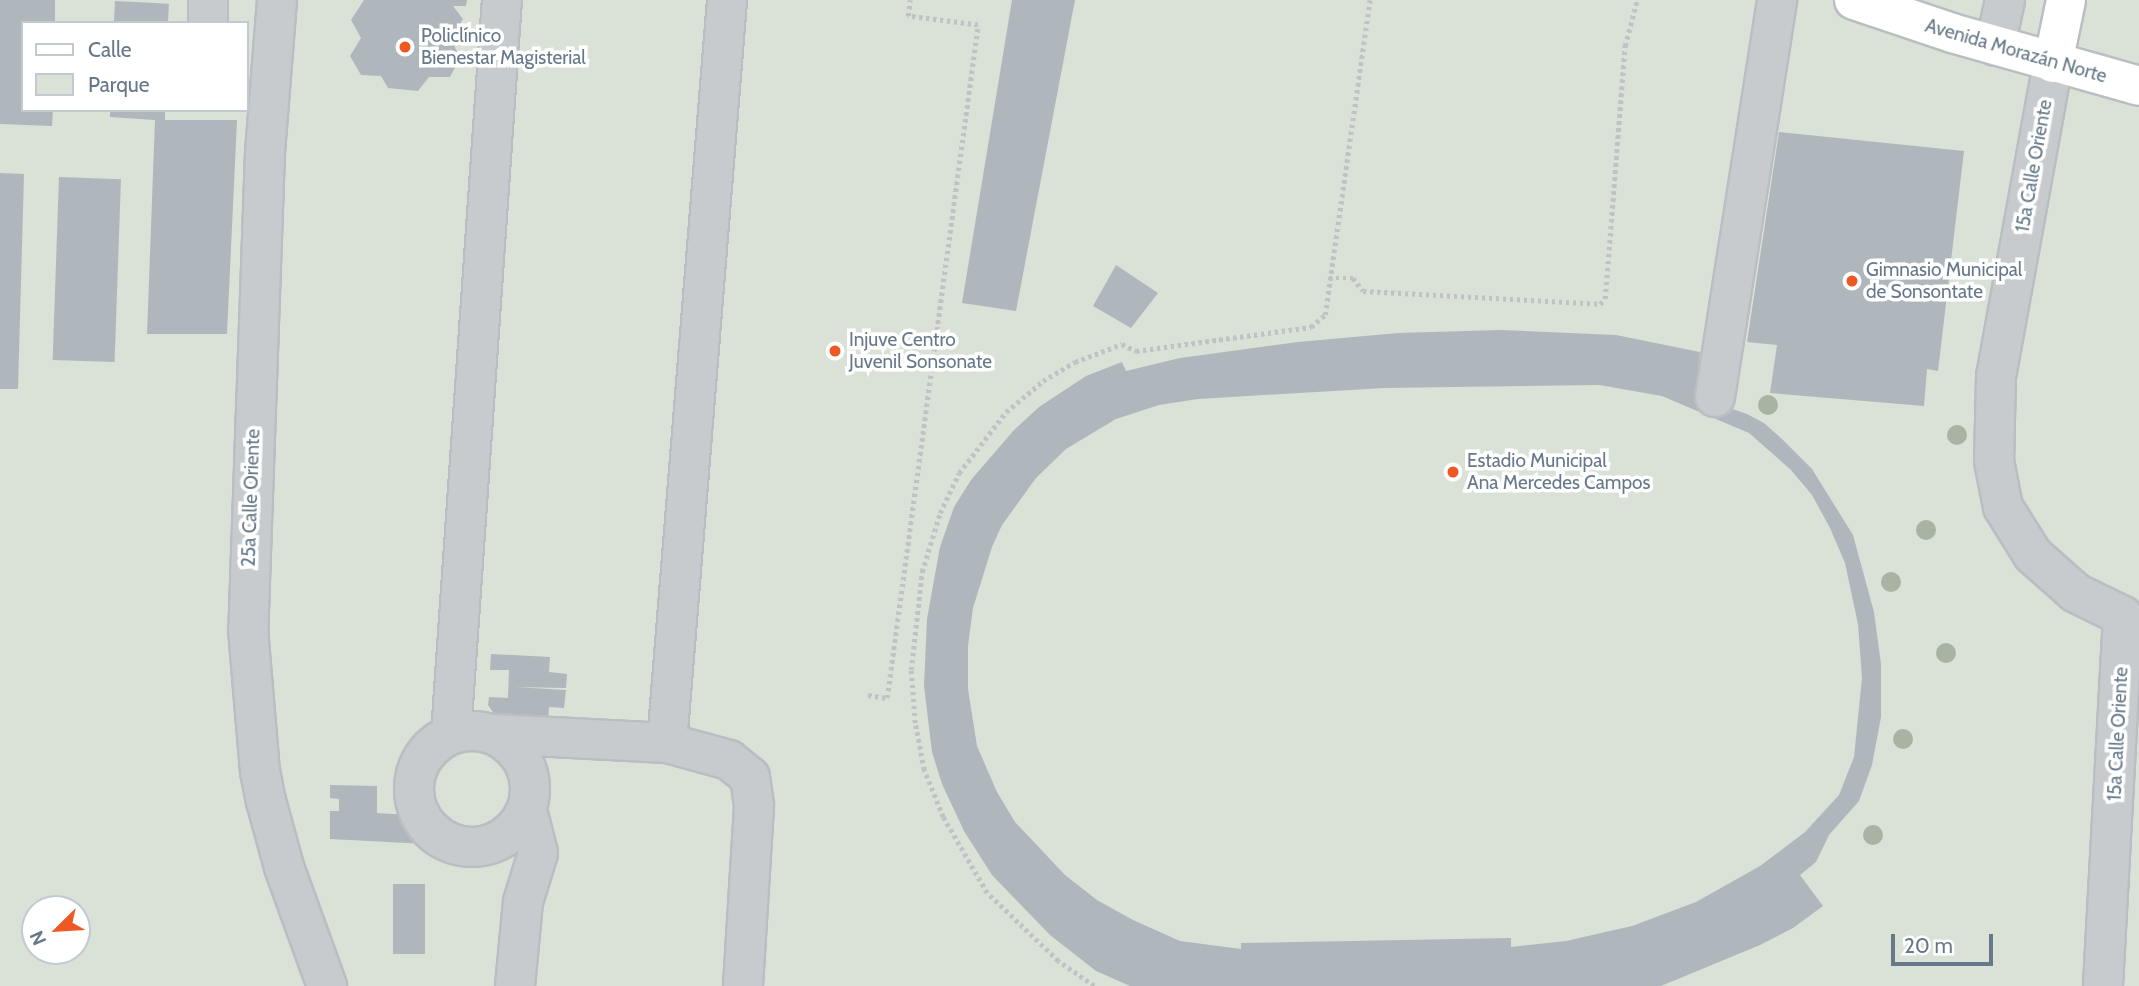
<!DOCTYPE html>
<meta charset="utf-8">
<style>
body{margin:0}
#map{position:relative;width:2139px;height:986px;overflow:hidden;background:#f9f9f6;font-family:Cabin,sans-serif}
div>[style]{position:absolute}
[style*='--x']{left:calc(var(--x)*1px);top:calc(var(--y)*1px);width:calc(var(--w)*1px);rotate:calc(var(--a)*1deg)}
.green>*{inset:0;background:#dae1d7}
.building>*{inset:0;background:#afb7bd;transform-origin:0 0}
.path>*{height:4.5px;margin-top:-2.25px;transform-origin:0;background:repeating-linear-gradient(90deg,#c0c3c5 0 3.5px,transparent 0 7px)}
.roads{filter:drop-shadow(2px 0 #babec2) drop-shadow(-2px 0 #babec2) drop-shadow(0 2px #babec2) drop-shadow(0 -2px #babec2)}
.minor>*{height:38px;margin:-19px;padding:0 19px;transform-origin:19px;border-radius:19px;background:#c7cbce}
.minor>.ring{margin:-19px;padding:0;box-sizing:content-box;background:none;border:38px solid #c7cbce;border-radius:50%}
.major>*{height:38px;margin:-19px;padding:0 19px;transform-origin:19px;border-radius:19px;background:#fff}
.trees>*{width:20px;height:20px;margin:-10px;border-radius:50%;background:#a8b3a4}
.dots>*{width:19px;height:19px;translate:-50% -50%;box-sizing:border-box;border:4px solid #fff;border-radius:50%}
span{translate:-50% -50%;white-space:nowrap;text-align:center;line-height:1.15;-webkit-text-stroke:7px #fff;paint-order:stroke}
.poi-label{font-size:19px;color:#667889}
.left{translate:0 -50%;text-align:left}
.street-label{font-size:19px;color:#667889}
.legend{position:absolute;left:21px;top:21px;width:228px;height:91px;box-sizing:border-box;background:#fff;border:2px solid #c2c9d0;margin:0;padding:9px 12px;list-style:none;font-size:21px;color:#667889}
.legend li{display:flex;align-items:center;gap:14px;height:35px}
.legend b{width:35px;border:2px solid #c2c9d0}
.north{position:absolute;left:21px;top:895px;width:70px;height:70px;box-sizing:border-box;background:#fff;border:2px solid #c2c9d0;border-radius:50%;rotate:246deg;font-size:19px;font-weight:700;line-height:28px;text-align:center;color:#667889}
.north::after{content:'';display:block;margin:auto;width:24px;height:32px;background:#ee5822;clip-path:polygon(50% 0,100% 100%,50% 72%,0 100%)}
.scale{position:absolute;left:1891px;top:934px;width:102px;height:32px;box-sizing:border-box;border:4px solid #667889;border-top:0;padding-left:9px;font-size:21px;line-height:24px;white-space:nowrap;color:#667889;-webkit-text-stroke:5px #fff;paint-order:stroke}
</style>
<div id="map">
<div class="green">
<i style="clip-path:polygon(evenodd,0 0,2139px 0,2139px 986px,0 986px,0 0,23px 23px,247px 23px,247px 110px,23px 110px,23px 23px,0 0,35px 909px,77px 909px,77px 951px,35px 951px,35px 909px)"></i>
</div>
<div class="building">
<i style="clip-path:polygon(0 0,55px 0,55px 23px,23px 23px,23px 110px,53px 110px,52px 126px,0 124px)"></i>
<i style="clip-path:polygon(364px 0,467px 0,466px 6px,453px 6px,463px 19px,451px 39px,460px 58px,450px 77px,429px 77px,418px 91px,388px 88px,381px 76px,361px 75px,350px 56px,361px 38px,351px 20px)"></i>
<i style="clip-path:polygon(1012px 0,1075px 0,1016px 311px,962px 303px)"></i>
<i style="left:115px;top:1px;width:54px;height:22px;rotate:3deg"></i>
<i style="clip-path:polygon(110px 110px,165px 110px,165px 120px,237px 120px,227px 334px,147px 334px,155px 120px,110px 117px)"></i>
<i style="clip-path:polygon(1779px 132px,1964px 151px,1938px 371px,1927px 369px,1924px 406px,1770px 393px,1777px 345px,1747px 342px)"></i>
<i style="clip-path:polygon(0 173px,24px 174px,18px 389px,0 389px)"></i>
<i style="left:59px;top:177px;width:62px;height:183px;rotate:2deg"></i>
<i style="clip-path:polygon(1116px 265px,1158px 293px,1131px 328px,1093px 306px)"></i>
<i style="clip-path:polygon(evenodd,1500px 330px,1616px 335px,1700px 352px,1695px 396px,1747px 414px,1764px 423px,1782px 439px,1812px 469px,1853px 535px,1874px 612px,1881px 664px,1881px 717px,1872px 765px,1859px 801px,1829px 835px,1816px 862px,1800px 875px,1823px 906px,1793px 928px,1760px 945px,1661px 986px,1130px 986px,1096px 971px,1050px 935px,992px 875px,964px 831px,942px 784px,932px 752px,924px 686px,927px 619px,940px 547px,954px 507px,971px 480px,1014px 430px,1039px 407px,1086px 376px,1122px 362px,1126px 371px,1180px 358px,1298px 342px,1398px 333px,1500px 330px,1599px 385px,1662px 396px,1749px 433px,1791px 470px,1812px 495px,1830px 528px,1845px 563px,1858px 624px,1862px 678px,1854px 757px,1839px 795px,1805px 832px,1760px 866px,1696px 902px,1632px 926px,1566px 941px,1511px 947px,1511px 938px,1241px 943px,1241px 949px,1180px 941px,1133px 920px,1097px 900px,1065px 875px,1015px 822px,997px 792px,977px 746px,968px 689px,968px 646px,973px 608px,992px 547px,1002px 525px,1036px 478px,1066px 449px,1116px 419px,1159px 405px,1198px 399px,1384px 388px,1599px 385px)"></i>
<i style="clip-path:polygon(491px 654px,550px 657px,549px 672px,567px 674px,566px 688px,515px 687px,566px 690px,564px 708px,549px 707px,548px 721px,497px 718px,488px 705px,489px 697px,508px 698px,509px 670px,490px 670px)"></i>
<i style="clip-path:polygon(330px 785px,377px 786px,377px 813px,409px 815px,426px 844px,330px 839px,330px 811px,339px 811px,339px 799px,330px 798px)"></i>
<i style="left:393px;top:884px;width:32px;height:70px"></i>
</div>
<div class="path">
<i style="--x:1329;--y:278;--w:24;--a:0"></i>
<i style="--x:1353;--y:278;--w:16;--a:52"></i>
<i style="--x:1363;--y:291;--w:237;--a:3.1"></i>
<i style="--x:1600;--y:304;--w:7;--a:-45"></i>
<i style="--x:1605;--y:299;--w:254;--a:-85.5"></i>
<i style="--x:1625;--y:46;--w:48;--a:-75.4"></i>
<i style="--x:868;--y:695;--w:19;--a:9"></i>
<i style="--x:887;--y:698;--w:679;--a:-82.3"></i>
<i style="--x:978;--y:25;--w:71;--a:-172.7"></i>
<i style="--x:908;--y:16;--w:16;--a:-83"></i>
<i style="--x:1094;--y:986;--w:44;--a:-145.2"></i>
<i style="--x:1058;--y:961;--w:98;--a:-136.2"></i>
<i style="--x:987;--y:893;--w:88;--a:-120.1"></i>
<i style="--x:943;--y:817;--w:51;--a:-112"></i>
<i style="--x:924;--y:770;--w:48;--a:-100.8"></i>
<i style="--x:915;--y:723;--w:53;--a:-94.3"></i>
<i style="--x:911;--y:670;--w:99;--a:-83.6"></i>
<i style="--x:922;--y:572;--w:62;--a:-73"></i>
<i style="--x:940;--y:513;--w:44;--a:-64.6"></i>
<i style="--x:959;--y:473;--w:77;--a:-52.4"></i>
<i style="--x:1006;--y:412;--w:48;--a:-40"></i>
<i style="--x:1043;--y:381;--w:37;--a:-31"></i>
<i style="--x:1075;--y:362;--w:50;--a:-21"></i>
<i style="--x:1122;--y:344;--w:16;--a:27"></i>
<i style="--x:1136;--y:351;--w:177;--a:-7.8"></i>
<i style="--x:1311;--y:327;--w:18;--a:-41"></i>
<i style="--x:1325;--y:315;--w:318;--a:-81.9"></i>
</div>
<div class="roads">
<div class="minor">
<i style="--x:208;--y:0;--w:18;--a:90"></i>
<i style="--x:277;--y:0;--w:152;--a:94.5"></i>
<i style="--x:265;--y:152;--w:477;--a:92"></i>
<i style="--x:248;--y:629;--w:143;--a:85.2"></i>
<i style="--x:260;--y:771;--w:31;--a:79"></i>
<i style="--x:266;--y:801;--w:68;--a:74.7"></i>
<i style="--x:284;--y:867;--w:127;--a:70.1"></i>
<i style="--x:1995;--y:46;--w:47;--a:-77.7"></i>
<i style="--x:2053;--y:63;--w:318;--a:100.3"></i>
<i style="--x:1996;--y:376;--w:85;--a:91.3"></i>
<i style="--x:1994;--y:461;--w:47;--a:78.9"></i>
<i style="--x:2003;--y:507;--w:57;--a:58"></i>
<i style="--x:2033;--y:555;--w:57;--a:41.5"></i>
<i style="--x:2076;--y:593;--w:52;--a:26.1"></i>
<i style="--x:2123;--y:616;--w:371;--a:93.1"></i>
<i style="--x:1715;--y:397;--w:402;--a:-81.1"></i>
<i class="ring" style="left:414px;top:731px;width:78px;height:78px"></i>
<i style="--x:451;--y:734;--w:736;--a:-86.03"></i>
<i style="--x:495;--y:734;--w:172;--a:3"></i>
<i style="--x:667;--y:743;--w:64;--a:15.3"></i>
<i style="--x:729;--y:760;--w:27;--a:39"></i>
<i style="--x:750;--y:777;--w:29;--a:82"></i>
<i style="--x:754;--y:806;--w:180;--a:93.5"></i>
<i style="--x:667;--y:743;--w:745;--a:-85.38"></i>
<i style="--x:515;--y:986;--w:84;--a:-84.6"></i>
<i style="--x:523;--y:902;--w:51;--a:-73"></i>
<i style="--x:538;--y:853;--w:44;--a:-104.3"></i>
</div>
<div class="major">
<i style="--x:1854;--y:0;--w:103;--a:18.6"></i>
<i style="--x:1952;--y:33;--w:194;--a:15.8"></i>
<i style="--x:2053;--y:63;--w:64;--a:-78.3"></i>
</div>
</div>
<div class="trees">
<i style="left:1768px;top:405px"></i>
<i style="left:1957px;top:435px"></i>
<i style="left:1926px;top:530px"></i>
<i style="left:1891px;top:582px"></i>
<i style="left:1946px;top:653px"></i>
<i style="left:1903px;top:739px"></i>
<i style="left:1873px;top:835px"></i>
</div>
<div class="dots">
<i style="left:405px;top:47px;background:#ee5822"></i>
<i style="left:1852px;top:281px;background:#ee5822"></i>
<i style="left:835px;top:351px;background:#ee5822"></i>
<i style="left:1453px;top:472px;background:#ee5822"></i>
</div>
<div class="poi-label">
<span class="left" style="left:421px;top:47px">Policlínico<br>Bienestar Magisterial</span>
<span class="left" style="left:1866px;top:281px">Gimnasio Municipal<br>de Sonsontate</span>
<span class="left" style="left:849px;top:351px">Injuve Centro<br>Juvenil Sonsonate</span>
<span class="left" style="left:1467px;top:472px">Estadio Municipal<br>Ana Mercedes Campos</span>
</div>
<div class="street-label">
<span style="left:2016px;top:51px;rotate:16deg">Avenida Morazán Norte</span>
<span style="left:2034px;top:166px;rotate:-80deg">15a Calle Oriente</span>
<span style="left:251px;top:498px;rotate:-88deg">25a Calle Oriente</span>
<span style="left:2118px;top:734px;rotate:-87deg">15a Calle Oriente</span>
</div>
<ul class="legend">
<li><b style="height:9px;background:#fff"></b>Calle</li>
<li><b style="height:19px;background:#dae1d7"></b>Parque</li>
</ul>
<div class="north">N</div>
<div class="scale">20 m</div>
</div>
